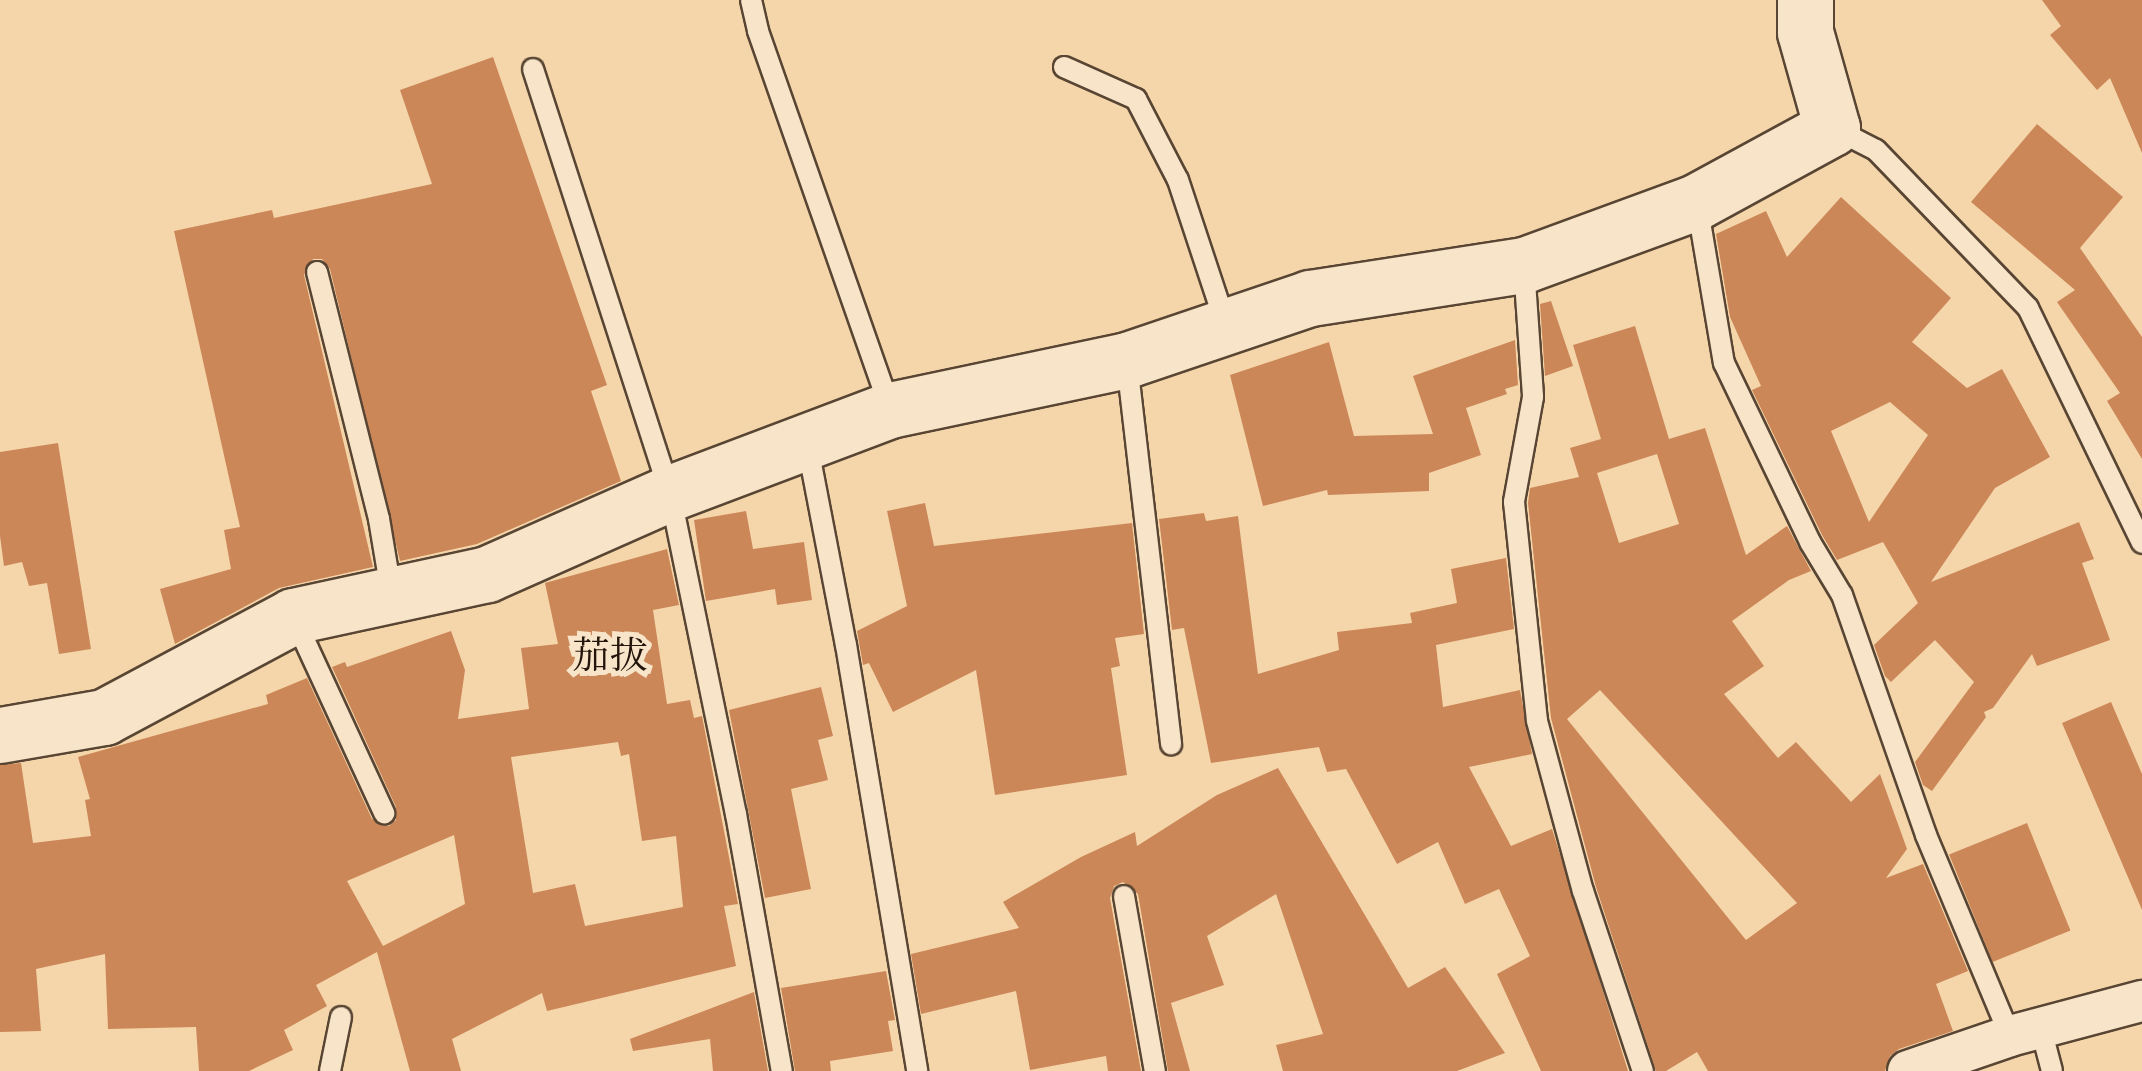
<!DOCTYPE html>
<meta charset="utf-8">
<style>
body{margin:0}
#map{position:relative;width:2142px;height:1071px;overflow:hidden;background:#f5d6aa;font-family:Cardo,"Noto Serif TC",serif}
div>[style]{position:absolute}
[style*='--x']{left:calc(var(--x)*1px);top:calc(var(--y)*1px);width:calc(var(--w)*1px);rotate:calc(var(--a)*1deg)}
.building>*{inset:0;background:#cc8758;transform-origin:0 0}
.roads{filter:drop-shadow(2px 0 #584533) drop-shadow(-2px 0 #584533) drop-shadow(0 2px #584533) drop-shadow(0 -2px #584533)}
.lane>*{height:20px;margin:-10px;padding:0 10px;transform-origin:10px;border-radius:10px;background:#f8e4c8}
.street>*{height:40px;margin:-20px;padding:0 20px;transform-origin:20px;border-radius:20px;background:#f8e4c8}
.secondary>*{height:55px;margin:-27.5px;padding:0 27.5px;transform-origin:27.5px;border-radius:27.5px;background:#f8e4c8}
span{translate:-50% -50%;white-space:nowrap;text-align:center;line-height:1.15;-webkit-text-stroke:10px #f8e4c8;paint-order:stroke}
.quarter-label{font-size:38px;color:#23150b}
</style>
<div id="map">
<div class="building">
<i style="clip-path:polygon(2042px 0,2142px 0,2142px 153px,2110px 78px,2097px 90px,2050px 35px,2061px 26px)"></i>
<i style="clip-path:polygon(493px 57px,607px 385px,591px 391px,621px 481px,477px 544px,400px 561px,330px 269px,322px 259px,313px 259px,304px 275px,373px 567px,279px 588px,175px 644px,160px 589px,231px 569px,224px 530px,240px 527px,174px 231px,272px 210px,274px 218px,432px 184px,400px 90px)"></i>
<i style="clip-path:polygon(2037px 124px,2123px 197px,2080px 248px,2142px 337px,2142px 459px,2107px 401px,2120px 393px,2057px 302px,2075px 290px,1971px 202px)"></i>
<i style="clip-path:polygon(evenodd,1841px 197px,1951px 298px,1912px 342px,1967px 388px,2002px 369px,2050px 457px,1995px 488px,1931px 582px,2079px 522px,2094px 559px,2082px 563px,2110px 640px,2037px 666px,2032px 654px,1993px 708px,1984px 712px,1986px 717px,1932px 791px,1923px 785px,1915px 762px,1974px 682px,1935px 640px,1891px 682px,1885px 676px,1874px 645px,1918px 603px,1883px 542px,1837px 560px,1822px 535px,1752px 390px,1761px 386px,1730px 317px,1716px 234px,1766px 211px,1787px 257px,1841px 197px,1890px 402px,1928px 435px,1869px 522px,1831px 431px,1890px 402px)"></i>
<i style="clip-path:polygon(1551px 301px,1573px 366px,1545px 376px,1540px 304px)"></i>
<i style="clip-path:polygon(evenodd,1635px 326px,1669px 439px,1705px 428px,1746px 555px,1787px 526px,1811px 571px,1789px 580px,1732px 621px,1764px 666px,1724px 694px,1778px 758px,1796px 742px,1851px 802px,1880px 774px,1907px 849px,1886px 878px,1923px 864px,1968px 971px,1936px 984px,1953px 1031px,1899px 1049px,1890px 1056px,1885px 1071px,1708px 1071px,1697px 1052px,1666px 1071px,1656px 1071px,1596px 887px,1551px 718px,1528px 503px,1530px 488px,1579px 477px,1570px 448px,1601px 439px,1573px 345px,1635px 326px,1657px 454px,1679px 524px,1619px 543px,1597px 473px,1657px 454px,1635px 326px,1600px 690px,1797px 903px,1746px 940px,1567px 719px,1600px 690px)"></i>
<i style="clip-path:polygon(1515px 340px,1518px 385px,1505px 389px,1507px 394px,1466px 408px,1481px 455px,1429px 473px,1429px 491px,1328px 495px,1327px 490px,1263px 506px,1230px 375px,1329px 342px,1354px 436px,1433px 434px,1413px 376px)"></i>
<i style="clip-path:polygon(58px 443px,91px 649px,59px 654px,47px 583px,29px 586px,22px 562px,4px 566px,0 536px,0 452px)"></i>
<i style="clip-path:polygon(925px 503px,934px 546px,1132px 523px,1144px 634px,1115px 638px,1120px 666px,1111px 668px,1127px 775px,995px 795px,976px 670px,893px 712px,869px 663px,863px 665px,857px 631px,907px 606px,887px 511px)"></i>
<i style="clip-path:polygon(746px 511px,753px 549px,804px 542px,812px 600px,777px 605px,775px 589px,706px 601px,694px 520px)"></i>
<i style="clip-path:polygon(1204px 513px,1206px 521px,1238px 516px,1258px 674px,1339px 650px,1337px 632px,1412px 623px,1410px 613px,1457px 603px,1451px 569px,1506px 558px,1514px 629px,1436px 645px,1443px 707px,1520px 690px,1532px 754px,1469px 767px,1511px 846px,1552px 829px,1628px 1071px,1541px 1071px,1497px 974px,1530px 956px,1499px 889px,1465px 904px,1438px 842px,1397px 864px,1346px 769px,1327px 772px,1319px 747px,1211px 763px,1184px 628px,1172px 630px,1159px 519px)"></i>
<i style="clip-path:polygon(evenodd,667px 549px,679px 605px,653px 610px,667px 704px,690px 700px,694px 718px,702px 716px,738px 904px,724px 906px,736px 966px,547px 1011px,542px 993px,452px 1039px,461px 1071px,410px 1071px,377px 952px,316px 985px,327px 1006px,284px 1030px,293px 1050px,249px 1071px,199px 1071px,196px 1027px,108px 1029px,105px 954px,36px 969px,41px 1031px,0 1032px,0 765px,21px 763px,33px 843px,91px 836px,85px 800px,90px 799px,78px 757px,268px 704px,266px 695px,307px 678px,372px 819px,389px 826px,396px 820px,396px 807px,332px 667px,345px 662px,347px 667px,451px 631px,465px 670px,458px 719px,529px 709px,521px 648px,558px 644px,545px 583px,667px 549px,618px 742px,621px 756px,629px 754px,642px 841px,676px 836px,683px 907px,585px 926px,575px 884px,533px 893px,511px 757px,618px 742px,667px 549px,454px 835px,465px 904px,383px 946px,347px 881px,454px 835px)"></i>
<i style="clip-path:polygon(821px 687px,833px 736px,818px 740px,828px 780px,791px 789px,811px 889px,765px 898px,729px 710px)"></i>
<i style="clip-path:polygon(2111px 702px,2142px 774px,2142px 910px,2062px 723px)"></i>
<i style="clip-path:polygon(1278px 768px,1408px 988px,1445px 967px,1505px 1053px,1457px 1071px,1283px 1071px,1276px 1045px,1323px 1034px,1276px 894px,1207px 936px,1224px 985px,1171px 1003px,1190px 1071px,1168px 1071px,1138px 894px,1123px 882px,1114px 886px,1110px 898px,1141px 1071px,1108px 1071px,1106px 1056px,1030px 1070px,1016px 991px,921px 1014px,911px 954px,1019px 928px,1003px 902px,1081px 857px,1135px 832px,1137px 846px,1217px 795px)"></i>
<i style="left:2027px;top:823px;width:116px;height:84px;rotate:68deg"></i>
<i style="clip-path:polygon(886px 971px,895px 1020px,888px 1021px,893px 1051px,830px 1061px,831px 1071px,795px 1071px,781px 988px)"></i>
<i style="clip-path:polygon(754px 992px,768px 1071px,713px 1071px,710px 1039px,633px 1051px,630px 1039px)"></i>
</div>
<div class="roads">
<div class="lane">
<i style="--x:751;--y:0;--w:32;--a:77"></i>
<i style="--x:758;--y:31;--w:399;--a:70.7"></i>
<i style="--x:1064;--y:67;--w:79;--a:24"></i>
<i style="--x:1136;--y:99;--w:91;--a:62.6"></i>
<i style="--x:1178;--y:180;--w:153;--a:71.7"></i>
<i style="--x:533;--y:69;--w:446;--a:72.1"></i>
<i style="--x:670;--y:493;--w:328;--a:78.4"></i>
<i style="--x:736;--y:814;--w:261;--a:79.9"></i>
<i style="--x:1833;--y:128;--w:48;--a:27.1"></i>
<i style="--x:1876;--y:150;--w:219;--a:46.1"></i>
<i style="--x:2028;--y:308;--w:261;--a:64.1"></i>
<i style="--x:1697;--y:204;--w:161;--a:80.4"></i>
<i style="--x:1724;--y:363;--w:199;--a:64.3"></i>
<i style="--x:1810;--y:542;--w:62;--a:58.9"></i>
<i style="--x:1842;--y:595;--w:254;--a:70.7"></i>
<i style="--x:1926;--y:835;--w:218;--a:67.3"></i>
<i style="--x:1524;--y:267;--w:130;--a:86"></i>
<i style="--x:1533;--y:397;--w:107;--a:100.3"></i>
<i style="--x:1514;--y:502;--w:220;--a:84"></i>
<i style="--x:1537;--y:721;--w:176;--a:74.9"></i>
<i style="--x:1583;--y:891;--w:190;--a:71.6"></i>
<i style="--x:317;--y:272;--w:255;--a:75.9"></i>
<i style="--x:379;--y:519;--w:73;--a:80.5"></i>
<i style="--x:1127;--y:363;--w:384;--a:83.4"></i>
<i style="--x:807;--y:443;--w:206;--a:79.1"></i>
<i style="--x:846;--y:645;--w:432;--a:80.5"></i>
<i style="--x:295;--y:620;--w:213;--a:65.2"></i>
<i style="--x:1124;--y:896;--w:178;--a:80"></i>
<i style="--x:2041;--y:1029;--w:43;--a:75.3"></i>
<i style="--x:330;--y:1071;--w:55;--a:-78.5"></i>
</div>
<div class="street">
<i style="--x:1908;--y:1071;--w:108;--a:-18.9"></i>
<i style="--x:2010;--y:1036;--w:137;--a:-14.9"></i>
</div>
<div class="secondary">
<i style="--x:0;--y:735;--w:106;--a:-9.8"></i>
<i style="--x:104;--y:717;--w:214;--a:-28.1"></i>
<i style="--x:293;--y:616;--w:198;--a:-12.2"></i>
<i style="--x:487;--y:574;--w:200;--a:-23.9"></i>
<i style="--x:670;--y:493;--w:235;--a:-20.7"></i>
<i style="--x:890;--y:410;--w:242;--a:-11.9"></i>
<i style="--x:1127;--y:360;--w:193;--a:-18.7"></i>
<i style="--x:1310;--y:298;--w:217;--a:-8.8"></i>
<i style="--x:1524;--y:265;--w:183;--a:-20.1"></i>
<i style="--x:1696;--y:202;--w:155;--a:-28.6"></i>
<i style="--x:1832;--y:128;--w:100;--a:-105.7"></i>
<i style="--x:1805;--y:32;--w:32;--a:-90"></i>
</div>
</div>
<div class="quarter-label">
<span style="left:610px;top:657px">茄拔</span>
</div>
</div>
